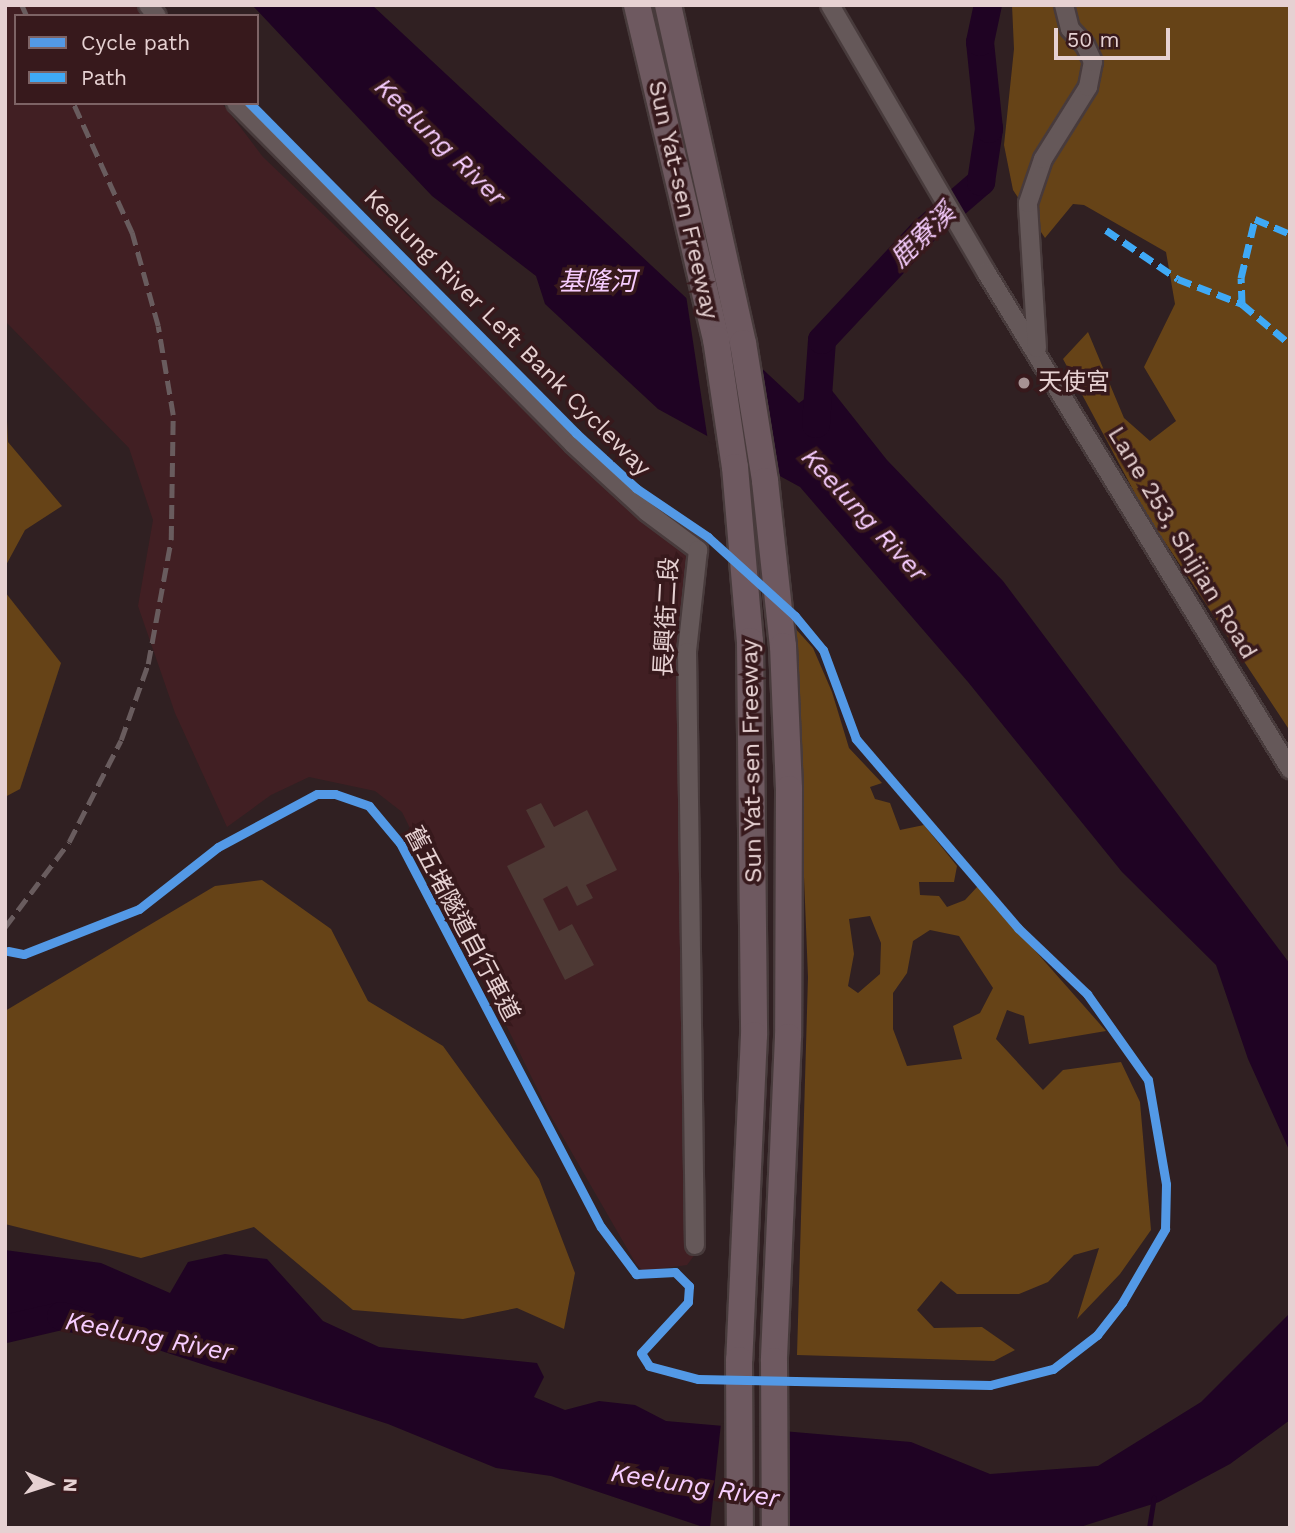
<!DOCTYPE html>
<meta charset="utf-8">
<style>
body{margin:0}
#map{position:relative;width:1295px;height:1533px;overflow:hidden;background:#302022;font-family:"Work Sans","Noto Sans TC",sans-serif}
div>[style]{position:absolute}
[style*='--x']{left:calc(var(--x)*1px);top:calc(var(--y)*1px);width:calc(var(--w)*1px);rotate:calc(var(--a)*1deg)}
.built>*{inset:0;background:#411f23}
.forest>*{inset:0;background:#664317}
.water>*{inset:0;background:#1f0323}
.pier>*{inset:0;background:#302022;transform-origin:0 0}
.stream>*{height:4.5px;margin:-2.25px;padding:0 2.25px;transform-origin:2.25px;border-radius:2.25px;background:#1f0323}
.river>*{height:28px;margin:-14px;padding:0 14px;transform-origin:14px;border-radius:14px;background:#1f0323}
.building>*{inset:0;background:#4d3934}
.roads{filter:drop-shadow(2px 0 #483b3c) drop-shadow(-2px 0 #483b3c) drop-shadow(0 2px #483b3c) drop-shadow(0 -2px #483b3c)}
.minor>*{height:18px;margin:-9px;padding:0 9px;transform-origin:9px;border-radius:9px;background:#655859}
.highway>*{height:26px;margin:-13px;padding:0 13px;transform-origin:13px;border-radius:13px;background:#6e5960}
.rail>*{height:4.5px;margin-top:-2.25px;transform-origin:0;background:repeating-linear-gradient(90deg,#695c5e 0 14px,transparent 0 21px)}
.quiet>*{height:7px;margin-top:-3.5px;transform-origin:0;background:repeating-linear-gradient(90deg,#3fa9f5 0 14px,transparent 0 21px)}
.cycleway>*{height:9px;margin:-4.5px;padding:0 4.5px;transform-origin:4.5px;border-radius:4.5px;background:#5399e6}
.dots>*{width:19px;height:19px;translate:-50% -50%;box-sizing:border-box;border:4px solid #37191c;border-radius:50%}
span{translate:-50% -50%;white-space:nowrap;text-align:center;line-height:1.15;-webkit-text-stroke:7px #37191c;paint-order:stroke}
.street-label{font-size:24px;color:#e6d1d2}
.poi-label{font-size:24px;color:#e6d1d2}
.left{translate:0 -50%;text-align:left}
.water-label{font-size:26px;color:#f7cdff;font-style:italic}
.frame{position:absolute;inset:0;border:7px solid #e6d1d2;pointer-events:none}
.legend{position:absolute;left:14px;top:14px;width:245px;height:91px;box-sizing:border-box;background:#37191c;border:2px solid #7d6365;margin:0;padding:9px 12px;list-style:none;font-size:21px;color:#e6d1d2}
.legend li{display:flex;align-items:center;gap:14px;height:35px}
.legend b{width:35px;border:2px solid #7d6365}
.north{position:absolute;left:14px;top:1449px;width:70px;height:70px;-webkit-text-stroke:5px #37191c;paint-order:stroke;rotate:93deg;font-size:19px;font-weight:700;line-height:28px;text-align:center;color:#e6d1d2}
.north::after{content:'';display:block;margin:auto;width:24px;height:32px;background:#e6d1d2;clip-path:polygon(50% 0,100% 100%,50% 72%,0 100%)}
.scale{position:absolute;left:1054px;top:28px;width:116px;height:32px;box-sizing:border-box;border:4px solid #e6d1d2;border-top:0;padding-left:9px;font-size:21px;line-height:24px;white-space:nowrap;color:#e6d1d2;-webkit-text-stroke:5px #37191c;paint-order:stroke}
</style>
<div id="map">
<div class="built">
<i style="clip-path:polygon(5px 5px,139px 5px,150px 16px,16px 16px,16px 103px,222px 103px,263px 157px,615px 493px,691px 559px,702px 1245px,687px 1265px,643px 1271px,636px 1264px,549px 1113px,402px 812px,375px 791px,309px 777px,271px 795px,227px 827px,175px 713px,138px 606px,153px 520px,129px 448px,5px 321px)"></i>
</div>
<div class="forest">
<i style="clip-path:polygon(1012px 5px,1290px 5px,1288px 728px,1145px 512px,1063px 359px,1088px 332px,1124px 418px,1150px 441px,1176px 421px,1144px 367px,1175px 304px,1166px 252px,1084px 205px,1073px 204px,1045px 238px,1013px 190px,1004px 145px,1014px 49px)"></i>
<i style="clip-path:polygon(5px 379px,8px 442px,62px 506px,25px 530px,5px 567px)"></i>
<i style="clip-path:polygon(5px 592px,61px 663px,20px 789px,5px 797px)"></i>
<i style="clip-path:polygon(evenodd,794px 627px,813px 648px,832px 692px,849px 748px,882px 783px,870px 787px,875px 799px,890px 803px,900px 830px,924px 825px,957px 866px,954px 882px,919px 882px,920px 895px,939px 896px,947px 907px,965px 900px,978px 886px,1106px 1031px,1029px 1044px,1024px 1016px,1007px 1010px,996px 1039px,1043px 1090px,1063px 1070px,1121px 1062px,1140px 1102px,1151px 1230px,1120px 1274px,1077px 1319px,1099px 1248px,1074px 1255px,1048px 1282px,1019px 1294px,957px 1294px,941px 1281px,917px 1310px,934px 1328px,982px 1327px,1015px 1350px,994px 1361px,797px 1355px,808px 977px,794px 627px,870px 916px,881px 943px,880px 974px,858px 993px,848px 986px,854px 954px,849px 919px,870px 916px,794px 627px,930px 930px,959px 936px,993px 988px,980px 1013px,953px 1026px,962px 1059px,907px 1066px,893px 1029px,893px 993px,907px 973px,913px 941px,930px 930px)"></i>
<i style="clip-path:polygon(262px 880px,331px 929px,368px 1001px,443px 1046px,539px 1179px,575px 1273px,564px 1329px,517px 1308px,463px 1319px,353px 1310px,254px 1227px,141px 1258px,5px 1224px,5px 1011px,215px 886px)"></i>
</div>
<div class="water">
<i style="clip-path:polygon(252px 5px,372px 5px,799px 403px,826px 383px,887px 460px,1003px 581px,1290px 964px,1290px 1152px,1248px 1059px,1216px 965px,1122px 872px,968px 682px,800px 487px,658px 409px,545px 304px,536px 276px,432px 196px)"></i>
<i style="clip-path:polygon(5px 1250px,101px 1263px,170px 1293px,188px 1262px,225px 1254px,267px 1259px,323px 1321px,379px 1347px,537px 1363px,544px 1377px,534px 1397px,565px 1410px,599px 1401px,635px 1405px,666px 1421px,911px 1442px,990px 1474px,1098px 1466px,1201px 1402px,1290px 1313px,1290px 1420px,1230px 1464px,1159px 1502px,1077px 1528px,706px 1528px,551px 1476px,496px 1468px,388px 1424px,59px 1318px,5px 1326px)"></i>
</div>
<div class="pier">
<i style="clip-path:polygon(686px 295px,760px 363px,777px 479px,708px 441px)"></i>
<i style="left:721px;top:1423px;width:62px;height:105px;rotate:6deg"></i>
</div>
<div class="stream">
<i style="--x:1149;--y:1528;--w:30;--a:-81"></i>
</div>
<div class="river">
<i style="--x:816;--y:424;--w:84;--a:-85.9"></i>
<i style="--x:822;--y:340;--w:148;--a:-46.9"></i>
<i style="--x:923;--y:232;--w:77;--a:-40.8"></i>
<i style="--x:981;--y:182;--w:54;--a:-81.4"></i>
<i style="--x:989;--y:129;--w:87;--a:-95.9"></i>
<i style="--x:980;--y:42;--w:38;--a:-78"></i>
<i style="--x:5;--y:1329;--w:57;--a:-13.1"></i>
<i style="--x:61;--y:1316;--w:13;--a:13"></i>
</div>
<div class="building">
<i style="clip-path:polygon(541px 803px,554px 827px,587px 810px,617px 870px,586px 885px,593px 898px,577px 906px,567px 886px,543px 899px,559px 931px,572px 924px,594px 965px,565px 980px,507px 866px,545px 847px,526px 810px)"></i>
</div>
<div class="roads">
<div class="minor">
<i style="--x:148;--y:5;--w:14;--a:51"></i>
<i style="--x:830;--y:5;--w:309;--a:59.7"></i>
<i style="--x:986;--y:272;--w:583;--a:58.55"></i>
<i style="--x:236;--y:103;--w:479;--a:45.3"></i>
<i style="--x:573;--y:444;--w:100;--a:42.6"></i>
<i style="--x:647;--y:512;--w:64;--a:36.7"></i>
<i style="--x:698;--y:550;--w:103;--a:96.2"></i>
<i style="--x:687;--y:652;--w:593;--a:89.23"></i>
<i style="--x:1037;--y:348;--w:145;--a:-93.6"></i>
<i style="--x:1028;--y:203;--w:46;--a:-71.2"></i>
<i style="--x:1043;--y:159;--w:85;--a:-58"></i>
<i style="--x:1088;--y:87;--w:25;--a:-79"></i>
<i style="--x:1093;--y:62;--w:19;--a:-115"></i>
<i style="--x:1085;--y:45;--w:22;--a:-133"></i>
<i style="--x:1070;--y:29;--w:25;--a:-104"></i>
</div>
<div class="highway">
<i style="--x:637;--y:5;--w:343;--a:76.7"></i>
<i style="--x:716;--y:339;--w:129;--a:81.6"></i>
<i style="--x:735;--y:467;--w:175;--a:85.1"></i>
<i style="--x:750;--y:641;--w:394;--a:89.4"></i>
<i style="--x:754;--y:1035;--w:325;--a:92.6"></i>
<i style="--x:739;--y:1360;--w:168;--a:89.7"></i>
<i style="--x:668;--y:5;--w:346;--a:77.5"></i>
<i style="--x:743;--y:343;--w:140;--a:80.9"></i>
<i style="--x:765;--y:481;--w:166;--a:83.8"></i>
<i style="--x:783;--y:646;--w:143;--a:87.6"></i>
<i style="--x:789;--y:789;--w:248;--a:90.2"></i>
<i style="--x:788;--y:1037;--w:324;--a:92.5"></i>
<i style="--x:774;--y:1361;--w:167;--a:89.7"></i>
</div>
</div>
<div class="rail">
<i style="--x:22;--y:5;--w:12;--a:66"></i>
<i style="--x:5;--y:927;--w:106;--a:-53"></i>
<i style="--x:69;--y:842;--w:114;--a:-63"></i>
<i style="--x:121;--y:740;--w:81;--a:-70.4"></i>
<i style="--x:148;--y:664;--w:126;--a:-79.5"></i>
<i style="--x:171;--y:540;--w:125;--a:-89.1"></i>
<i style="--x:173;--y:415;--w:90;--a:-99.6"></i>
<i style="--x:158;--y:326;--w:97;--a:-105.6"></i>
<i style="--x:132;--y:233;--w:143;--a:-114.4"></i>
</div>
<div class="quiet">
<i style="--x:1106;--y:230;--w:87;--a:34.2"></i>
<i style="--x:1178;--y:279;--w:69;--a:21.3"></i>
<i style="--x:1242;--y:304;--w:26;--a:-92"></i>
<i style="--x:1241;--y:278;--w:61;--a:-76.7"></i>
<i style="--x:1255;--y:219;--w:38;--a:23"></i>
<i style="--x:1242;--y:304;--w:62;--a:39.8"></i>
</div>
<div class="cycleway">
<i style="--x:8;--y:951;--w:16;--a:11"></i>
<i style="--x:24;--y:954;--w:123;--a:-21.4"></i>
<i style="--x:139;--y:909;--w:100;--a:-38.1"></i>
<i style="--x:218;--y:847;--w:112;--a:-28.2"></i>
<i style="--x:317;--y:794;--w:18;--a:0"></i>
<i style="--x:335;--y:794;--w:36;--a:19"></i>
<i style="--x:369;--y:806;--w:48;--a:50"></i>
<i style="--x:400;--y:843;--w:433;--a:62.4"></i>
<i style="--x:601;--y:1227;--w:59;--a:53.3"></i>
<i style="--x:636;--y:1274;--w:39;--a:-3"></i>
<i style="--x:675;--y:1272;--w:20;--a:45"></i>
<i style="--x:689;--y:1286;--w:16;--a:94"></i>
<i style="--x:688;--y:1302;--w:69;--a:132.7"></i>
<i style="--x:641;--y:1353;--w:15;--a:58"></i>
<i style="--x:649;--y:1366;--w:51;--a:14.9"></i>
<i style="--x:698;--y:1379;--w:292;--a:1.2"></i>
<i style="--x:990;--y:1385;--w:65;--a:-14.3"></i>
<i style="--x:1053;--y:1369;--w:56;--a:-37.7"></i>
<i style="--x:1097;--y:1335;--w:41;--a:-52"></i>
<i style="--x:1122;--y:1303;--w:86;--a:-59.8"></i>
<i style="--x:1165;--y:1229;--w:45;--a:-88.7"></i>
<i style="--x:1166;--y:1184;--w:106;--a:-99.8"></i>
<i style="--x:1148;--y:1080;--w:105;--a:-125.3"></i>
<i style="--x:1087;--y:994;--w:95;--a:-136.3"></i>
<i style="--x:1018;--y:928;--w:249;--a:-130.6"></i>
<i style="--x:856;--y:739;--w:95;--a:-110.3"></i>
<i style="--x:823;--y:650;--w:44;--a:-129.5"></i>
<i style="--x:795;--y:616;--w:118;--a:-137.8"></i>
<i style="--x:708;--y:537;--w:87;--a:-145.8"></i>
<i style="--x:636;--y:488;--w:81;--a:-137.5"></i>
<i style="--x:576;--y:433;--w:465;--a:-134.7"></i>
</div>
<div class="dots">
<i style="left:1024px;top:383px;background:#a69394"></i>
</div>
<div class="street-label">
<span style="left:683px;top:200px;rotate:77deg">Sun Yat-sen Freeway</span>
<span style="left:507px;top:333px;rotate:45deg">Keelung River Left Bank Cycleway</span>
<span style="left:1182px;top:543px;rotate:59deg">Lane 253, Shijian Road</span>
<span style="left:667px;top:617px;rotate:-87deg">長興街二段</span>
<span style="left:752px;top:761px;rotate:-91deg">Sun Yat-sen Freeway</span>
<span style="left:462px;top:924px;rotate:62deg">舊五堵隧道自行車道</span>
</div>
<div class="poi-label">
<span class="left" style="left:1038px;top:383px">天使宮</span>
</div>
<div class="water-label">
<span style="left:440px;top:142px;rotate:44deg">Keelung River</span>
<span style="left:923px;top:236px;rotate:-44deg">鹿寮溪</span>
<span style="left:597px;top:282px">基隆河</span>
<span style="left:864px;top:515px;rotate:47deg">Keelung River</span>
<span style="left:149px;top:1337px;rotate:11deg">Keelung River</span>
<span style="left:695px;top:1486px;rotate:9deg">Keelung River</span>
</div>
<div class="frame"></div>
<ul class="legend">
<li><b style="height:9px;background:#5399e6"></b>Cycle path</li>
<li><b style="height:9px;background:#3fa9f5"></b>Path</li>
</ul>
<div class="north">N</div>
<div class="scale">50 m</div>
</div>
